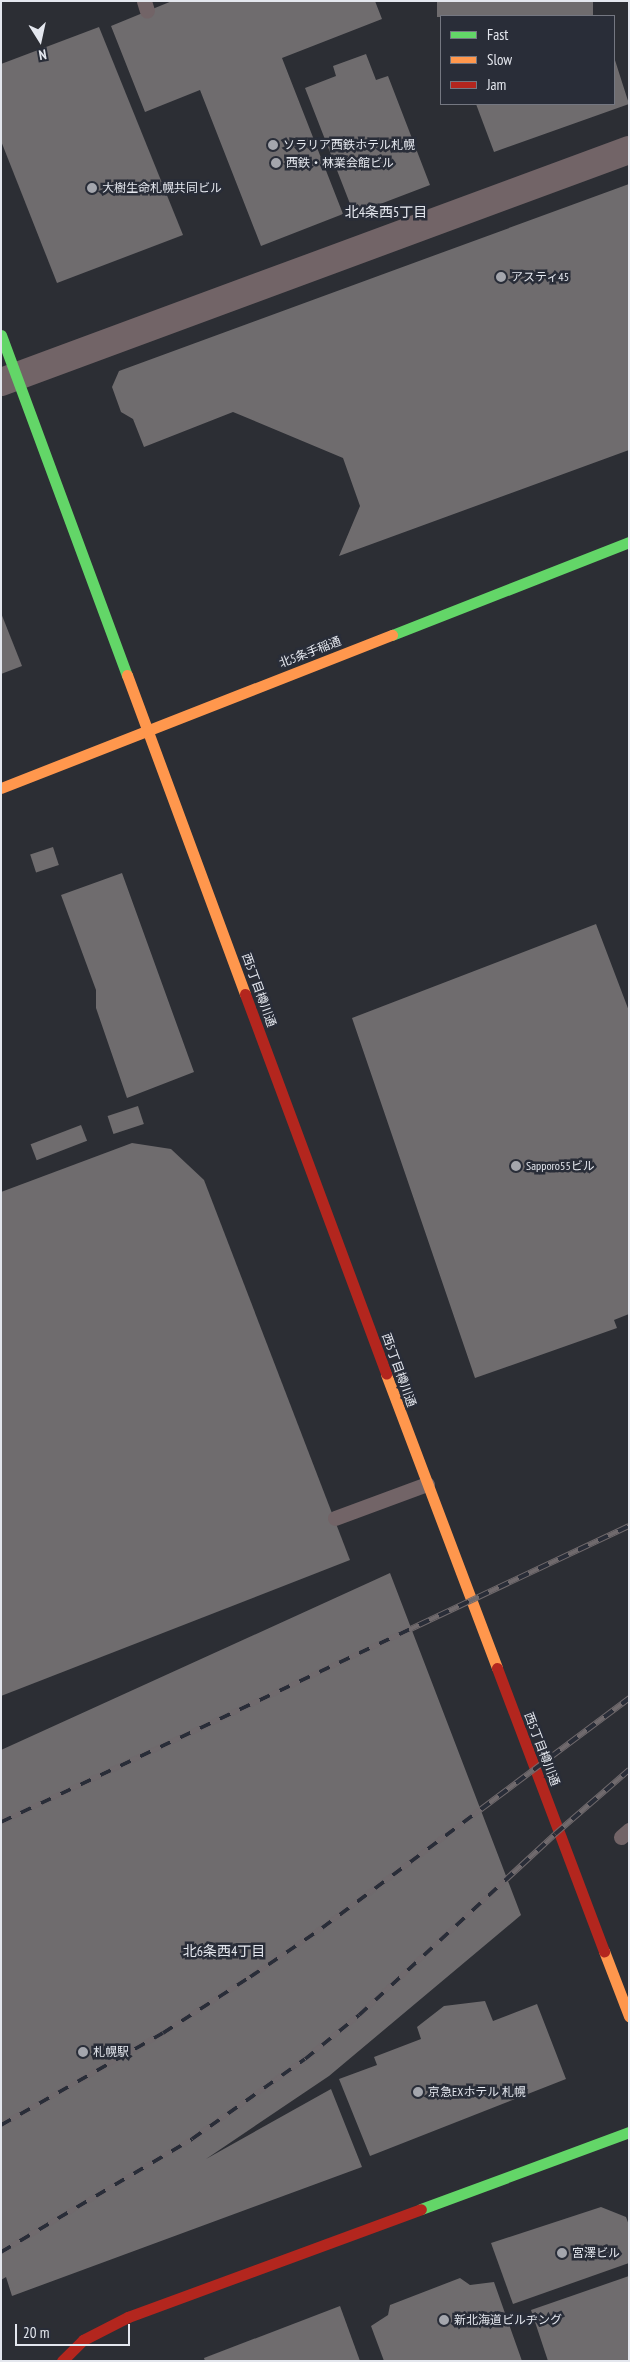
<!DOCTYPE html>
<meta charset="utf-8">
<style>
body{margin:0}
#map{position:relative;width:630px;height:2362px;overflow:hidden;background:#2c2e34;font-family:"PT Sans Narrow","Noto Sans JP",sans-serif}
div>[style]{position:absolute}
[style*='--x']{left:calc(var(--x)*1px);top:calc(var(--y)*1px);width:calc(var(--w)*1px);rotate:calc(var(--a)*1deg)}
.building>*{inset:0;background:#6f6c6e;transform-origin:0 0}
.lane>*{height:15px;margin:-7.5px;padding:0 7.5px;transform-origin:7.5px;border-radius:7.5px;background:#726467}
.street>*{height:28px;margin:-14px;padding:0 14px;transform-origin:14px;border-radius:14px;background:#726467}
.fast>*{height:11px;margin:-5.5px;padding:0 5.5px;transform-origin:5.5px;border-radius:5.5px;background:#63d668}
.slow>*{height:11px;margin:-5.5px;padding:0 5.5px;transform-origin:5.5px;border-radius:5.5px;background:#ff974d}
.jam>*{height:11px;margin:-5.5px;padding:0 5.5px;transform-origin:5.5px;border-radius:5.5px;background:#b3261e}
.rail>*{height:5.5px;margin-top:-2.75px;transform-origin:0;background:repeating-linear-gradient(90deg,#292d38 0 11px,#706a6d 0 22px);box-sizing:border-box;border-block:1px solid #706a6d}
.dots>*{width:14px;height:14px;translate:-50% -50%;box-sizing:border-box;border:2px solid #292d38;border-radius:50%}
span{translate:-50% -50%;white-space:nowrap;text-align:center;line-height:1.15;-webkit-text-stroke:5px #292d38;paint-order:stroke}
.poi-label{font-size:12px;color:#e4e7ee}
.left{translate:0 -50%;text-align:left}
.street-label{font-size:12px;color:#e4e7ee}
.neighbourhood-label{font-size:14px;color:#e4e7ee}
.frame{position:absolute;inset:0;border:2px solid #e4e7ee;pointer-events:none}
.legend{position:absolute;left:440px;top:15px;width:175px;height:90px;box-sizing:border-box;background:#292d38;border:1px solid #747781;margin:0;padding:6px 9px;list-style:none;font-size:15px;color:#e4e7ee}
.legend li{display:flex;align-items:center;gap:10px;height:25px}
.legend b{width:25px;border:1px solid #747781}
.north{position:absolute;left:15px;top:15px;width:50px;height:50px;-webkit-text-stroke:4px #292d38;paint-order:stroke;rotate:170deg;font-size:14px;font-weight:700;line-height:20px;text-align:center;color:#e4e7ee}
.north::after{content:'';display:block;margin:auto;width:18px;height:22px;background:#e4e7ee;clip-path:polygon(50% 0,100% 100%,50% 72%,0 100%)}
.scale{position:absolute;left:15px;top:2324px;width:115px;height:22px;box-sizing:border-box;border:2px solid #e4e7ee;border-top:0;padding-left:6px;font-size:15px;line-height:18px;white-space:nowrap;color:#e4e7ee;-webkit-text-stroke:4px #292d38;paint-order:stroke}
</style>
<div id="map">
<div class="building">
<i style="clip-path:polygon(172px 1px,375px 1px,382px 19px,282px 58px,343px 214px,261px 246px,200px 90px,145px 112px,111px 26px)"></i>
<i style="left:437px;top:1px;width:156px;height:16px"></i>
<i style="clip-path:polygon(99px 27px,183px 235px,57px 283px,1px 141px,1px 64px)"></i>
<i style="clip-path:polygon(366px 54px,376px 80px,388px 76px,430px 185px,354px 214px,305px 88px,336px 76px,333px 66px)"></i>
<i style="clip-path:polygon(614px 57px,629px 104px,494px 152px,476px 104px,614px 104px)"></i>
<i style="clip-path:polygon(629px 184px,629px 450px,339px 556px,360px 506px,343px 458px,233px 412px,144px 447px,133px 419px,121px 412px,112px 387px,119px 371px)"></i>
<i style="clip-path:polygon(1px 613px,22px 666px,1px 674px)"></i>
<i style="left:53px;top:847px;width:19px;height:24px;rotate:72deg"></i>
<i style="clip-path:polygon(122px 873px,194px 1072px,127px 1098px,96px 1008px,96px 990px,61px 895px)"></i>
<i style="clip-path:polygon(596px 924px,629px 1011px,629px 1314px,614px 1320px,617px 1328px,475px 1378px,352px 1018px)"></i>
<i style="left:138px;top:1106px;width:19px;height:32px;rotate:72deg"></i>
<i style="left:81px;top:1125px;width:17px;height:54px;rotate:69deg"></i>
<i style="clip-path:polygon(132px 1143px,171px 1149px,204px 1180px,350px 1560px,1px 1696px,1px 1192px)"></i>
<i style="clip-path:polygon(390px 1573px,521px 1915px,329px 2076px,206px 2159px,331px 2089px,362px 2167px,12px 2296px,6px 2277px,1px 2280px,1px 1750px)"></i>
<i style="clip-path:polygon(485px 2001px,493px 2021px,537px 2004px,566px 2079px,370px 2156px,339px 2079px,377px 2065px,374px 2057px,421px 2039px,417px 2027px,444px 2006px)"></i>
<i style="clip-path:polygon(601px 2207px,626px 2217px,629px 2225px,629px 2263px,513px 2304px,491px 2243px)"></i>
<i style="clip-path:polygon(629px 2276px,629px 2361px,548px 2361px,531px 2310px)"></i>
<i style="clip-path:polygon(460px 2278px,470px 2285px,494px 2282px,522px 2361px,384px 2361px,371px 2326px,388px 2315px,390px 2305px)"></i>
<i style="clip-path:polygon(340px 2306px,360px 2361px,205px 2361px,204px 2358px)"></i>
</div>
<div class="lane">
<i style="--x:144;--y:1;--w:10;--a:73"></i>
<i style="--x:335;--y:1518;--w:98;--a:-20.3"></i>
<i style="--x:621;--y:1837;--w:11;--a:-41"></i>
</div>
<div class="street">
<i style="--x:1;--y:382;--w:669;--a:-20.28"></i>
</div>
<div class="fast">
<i style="--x:1;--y:335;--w:363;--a:69.7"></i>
<i style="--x:392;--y:635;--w:255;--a:-21.4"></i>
<i style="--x:421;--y:2209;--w:222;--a:-20.3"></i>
</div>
<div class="slow">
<i style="--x:127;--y:675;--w:340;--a:69.7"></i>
<i style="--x:1;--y:788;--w:420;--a:-21.4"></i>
<i style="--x:386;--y:1374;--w:314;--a:69.3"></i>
<i style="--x:604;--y:1951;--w:70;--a:69"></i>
</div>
<div class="jam">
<i style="--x:245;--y:994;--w:405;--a:69.6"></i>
<i style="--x:497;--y:1668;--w:303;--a:69.3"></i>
<i style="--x:62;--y:2361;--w:30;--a:-45"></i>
<i style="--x:83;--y:2340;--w:51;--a:-27.1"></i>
<i style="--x:128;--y:2317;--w:312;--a:-20.2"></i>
</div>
<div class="rail">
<i style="--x:1;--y:1822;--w:694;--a:-25.24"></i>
<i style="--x:1;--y:2125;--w:186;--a:-29.6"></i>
<i style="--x:163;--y:2033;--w:103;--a:-32.8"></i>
<i style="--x:250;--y:1977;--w:87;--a:-34.2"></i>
<i style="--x:322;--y:1928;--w:384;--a:-36.8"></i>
<i style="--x:1;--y:2252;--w:222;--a:-30.6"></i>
<i style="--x:192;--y:2139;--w:138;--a:-35.3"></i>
<i style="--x:305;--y:2059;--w:70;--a:-39.2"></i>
<i style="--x:359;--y:2015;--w:267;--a:-42.7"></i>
<i style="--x:555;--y:1834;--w:98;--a:-40.9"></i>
</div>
<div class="dots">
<i style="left:273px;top:145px;background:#a4a6ad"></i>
<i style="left:276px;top:163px;background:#a4a6ad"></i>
<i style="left:92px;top:188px;background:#a4a6ad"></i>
<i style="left:501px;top:277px;background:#a4a6ad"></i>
<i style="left:516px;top:1166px;background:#a4a6ad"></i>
<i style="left:83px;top:2052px;background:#a4a6ad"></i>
<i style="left:418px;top:2092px;background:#a4a6ad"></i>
<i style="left:562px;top:2253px;background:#a4a6ad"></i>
<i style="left:444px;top:2320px;background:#a4a6ad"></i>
</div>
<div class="poi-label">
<span class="left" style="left:283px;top:145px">ソラリア西鉄ホテル札幌</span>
<span class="left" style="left:286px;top:163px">西鉄・林業会館ビル</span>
<span class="left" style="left:102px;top:188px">大樹生命札幌共同ビル</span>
<span class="left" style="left:511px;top:277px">アスティ45</span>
<span class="left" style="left:526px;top:1166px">Sapporo55ビル</span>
<span class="left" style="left:93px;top:2052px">札幌駅</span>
<span class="left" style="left:428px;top:2092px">京急EXホテル 札幌</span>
<span class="left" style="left:572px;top:2253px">宮澤ビル</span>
<span class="left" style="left:454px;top:2320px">新北海道ビルヂング</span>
</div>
<div class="street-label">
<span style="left:310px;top:652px;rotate:-21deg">北5条手稲通</span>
<span style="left:259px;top:990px;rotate:70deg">西5丁目樽川通</span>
<span style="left:399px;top:1370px;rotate:70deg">西5丁目樽川通</span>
<span style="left:542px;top:1749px;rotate:69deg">西5丁目樽川通</span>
</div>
<div class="neighbourhood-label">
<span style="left:386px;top:212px">北4条西5丁目</span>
<span style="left:224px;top:1951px">北6条西4丁目</span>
</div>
<div class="frame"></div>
<ul class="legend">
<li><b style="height:6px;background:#63d668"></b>Fast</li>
<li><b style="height:6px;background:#ff974d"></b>Slow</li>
<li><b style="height:6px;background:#b3261e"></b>Jam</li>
</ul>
<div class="north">N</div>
<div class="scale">20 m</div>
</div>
